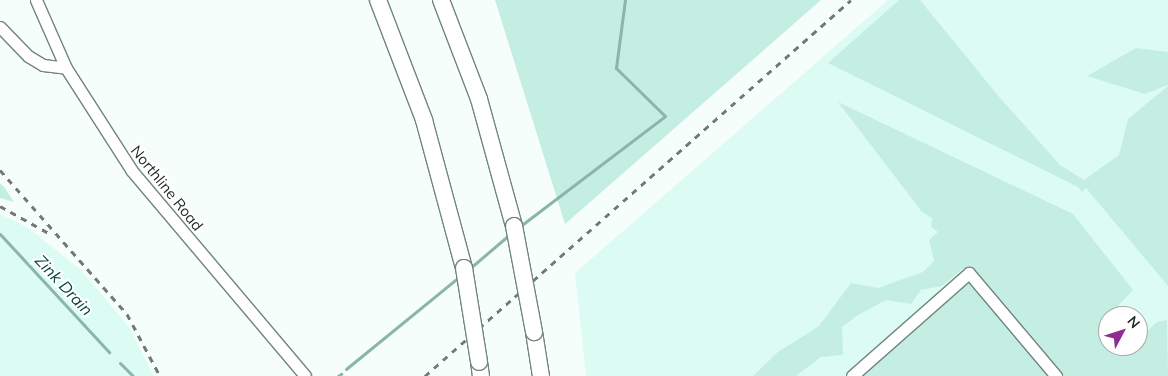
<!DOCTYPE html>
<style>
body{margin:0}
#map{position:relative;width:1168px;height:376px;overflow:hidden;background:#f5fefb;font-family:Mulish,sans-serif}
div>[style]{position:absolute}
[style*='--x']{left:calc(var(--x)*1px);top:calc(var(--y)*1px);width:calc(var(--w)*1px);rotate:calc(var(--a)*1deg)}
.built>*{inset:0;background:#dcfcf3}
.green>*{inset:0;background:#c5eee3}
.stream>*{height:3px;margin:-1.5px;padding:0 1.5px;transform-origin:1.5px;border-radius:1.5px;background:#8ab5aa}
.roads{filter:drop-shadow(1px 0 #718580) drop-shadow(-1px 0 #718580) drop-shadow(0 1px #718580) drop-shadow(0 -1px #718580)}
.minor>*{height:11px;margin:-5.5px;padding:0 5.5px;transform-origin:5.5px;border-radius:5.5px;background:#fff}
.highway>*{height:16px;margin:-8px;padding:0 8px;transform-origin:8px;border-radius:8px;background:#fff}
.rail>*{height:3px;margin-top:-1.5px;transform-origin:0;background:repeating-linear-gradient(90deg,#717977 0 6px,transparent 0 12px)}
.bridges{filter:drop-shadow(1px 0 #718580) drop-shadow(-1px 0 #718580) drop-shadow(0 1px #718580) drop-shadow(0 -1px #718580)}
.highway-bridge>*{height:16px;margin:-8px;padding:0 8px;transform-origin:8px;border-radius:8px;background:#fff}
span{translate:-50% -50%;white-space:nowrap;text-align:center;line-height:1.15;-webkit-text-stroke:4px #fff;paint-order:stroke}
.street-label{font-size:15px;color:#232b29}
.water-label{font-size:16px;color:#09473c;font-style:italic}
.north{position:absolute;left:1098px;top:306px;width:50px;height:50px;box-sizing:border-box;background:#fff;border:1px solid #a7aaa9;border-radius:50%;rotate:50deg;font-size:14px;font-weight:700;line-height:20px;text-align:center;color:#232b29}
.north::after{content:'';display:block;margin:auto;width:18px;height:22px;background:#902b92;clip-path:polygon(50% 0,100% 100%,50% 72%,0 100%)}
</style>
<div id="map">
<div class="built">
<i style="clip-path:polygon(evenodd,888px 0,1168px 0,1168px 376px,586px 376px,575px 273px,888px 0,1108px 316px,1138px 316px,1138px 346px,1108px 346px,1108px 316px)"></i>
<i style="clip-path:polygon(0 214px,27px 227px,81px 270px,129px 327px,154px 376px,0 376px)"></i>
</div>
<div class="green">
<i style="clip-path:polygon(495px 0,821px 0,565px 224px)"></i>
<i style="clip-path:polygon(899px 0,920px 0,1000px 98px,1060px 165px,1084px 180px,1119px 155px,1128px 119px,1168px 86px,1168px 286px,1086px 188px,1082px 192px,1078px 187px,828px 63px)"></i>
<i style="clip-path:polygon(1136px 48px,1168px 52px,1168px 85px,1145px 94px,1087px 76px)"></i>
<i style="clip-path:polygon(838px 102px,1073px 214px,1133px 290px,1118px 306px,1127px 316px,1108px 316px,1108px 346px,1138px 346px,1138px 328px,1144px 334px,1157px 322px,1167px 320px,1168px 376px,859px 376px,966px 282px,964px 268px,942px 286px,921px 290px,911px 304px,886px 300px,858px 315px,842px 327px,843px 355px,821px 357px,796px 376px,753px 376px,778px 352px,819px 326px,851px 283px,878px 288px,923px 272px,934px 261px,929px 240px,938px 232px,931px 227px,932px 218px,922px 212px)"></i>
<i style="clip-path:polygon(0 183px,5px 188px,14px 202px,0 198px)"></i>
</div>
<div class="stream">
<i style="--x:519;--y:227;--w:183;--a:-37.2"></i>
<i style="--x:665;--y:116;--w:69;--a:-135.6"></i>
<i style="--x:616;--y:68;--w:69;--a:-82.5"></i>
<i style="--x:0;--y:234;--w:161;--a:47.3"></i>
<i style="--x:469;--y:269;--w:54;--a:-40.5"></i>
<i style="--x:120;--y:363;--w:18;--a:45"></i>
<i style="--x:346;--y:369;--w:147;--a:-39.2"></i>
<i style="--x:338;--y:376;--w:4;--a:-34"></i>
</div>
<div class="roads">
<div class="minor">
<i style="--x:36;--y:0;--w:74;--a:66.2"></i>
<i style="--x:66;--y:68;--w:122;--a:57.3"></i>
<i style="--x:132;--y:171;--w:268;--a:49.8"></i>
<i style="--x:0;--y:27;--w:40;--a:46"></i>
<i style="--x:28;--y:56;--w:17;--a:31"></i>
<i style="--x:43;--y:65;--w:23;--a:7"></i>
<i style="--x:852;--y:376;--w:156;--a:-41.4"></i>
<i style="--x:969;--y:273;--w:135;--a:49.8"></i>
</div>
<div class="highway">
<i style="--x:378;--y:0;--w:129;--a:69"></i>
<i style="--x:424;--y:120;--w:153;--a:74.9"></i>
<i style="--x:441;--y:0;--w:106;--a:69"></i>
<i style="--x:479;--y:99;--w:132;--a:74.6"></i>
<i style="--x:534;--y:332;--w:45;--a:81"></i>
<i style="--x:479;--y:362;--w:14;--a:82"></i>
</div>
</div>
<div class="rail">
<i style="--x:0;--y:170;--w:192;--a:48.6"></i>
<i style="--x:127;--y:314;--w:70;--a:62"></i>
<i style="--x:0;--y:206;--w:60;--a:29.1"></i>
<i style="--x:425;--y:376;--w:568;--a:-41.43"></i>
</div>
<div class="bridges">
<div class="highway-bridge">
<i style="--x:514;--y:226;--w:108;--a:79.3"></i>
<i style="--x:464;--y:268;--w:95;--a:80.9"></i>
</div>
</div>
<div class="street-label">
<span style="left:167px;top:188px;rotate:51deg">Northline Road</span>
</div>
<div class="water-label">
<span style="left:64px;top:285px;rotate:47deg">Zink Drain</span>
</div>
<div class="north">N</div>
</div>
